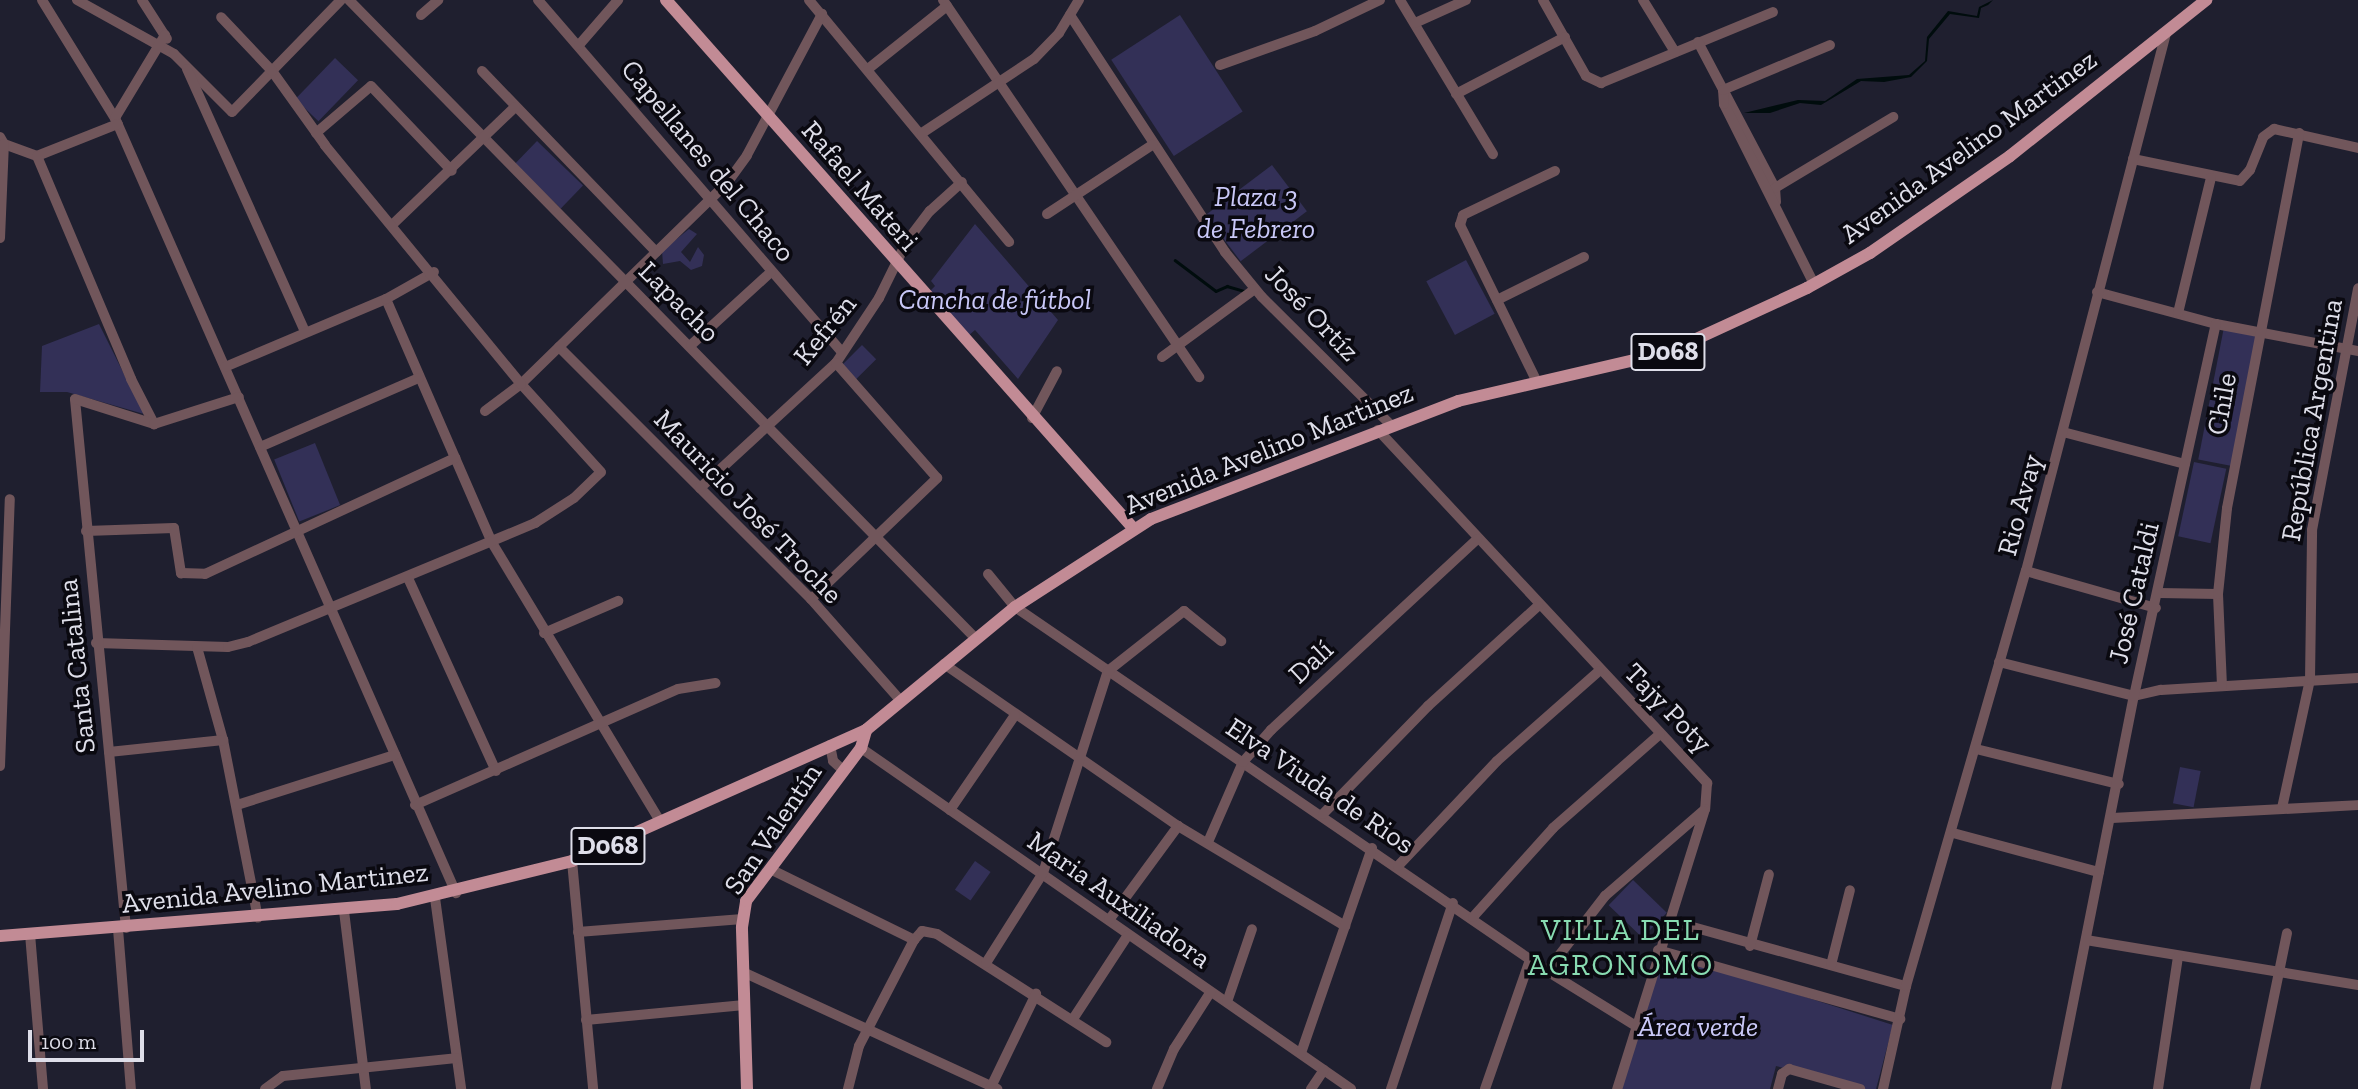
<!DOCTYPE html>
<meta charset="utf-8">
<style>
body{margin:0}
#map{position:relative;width:2358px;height:1089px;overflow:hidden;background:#1f1f2f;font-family:"Zilla Slab",serif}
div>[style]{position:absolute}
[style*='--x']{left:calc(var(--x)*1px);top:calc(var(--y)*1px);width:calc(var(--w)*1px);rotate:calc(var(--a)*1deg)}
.green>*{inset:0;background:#333057;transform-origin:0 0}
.water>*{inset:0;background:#000c0d}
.stream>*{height:2.5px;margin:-1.25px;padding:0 1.25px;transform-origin:1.25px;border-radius:1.25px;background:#000c0d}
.minor>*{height:10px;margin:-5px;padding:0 5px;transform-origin:5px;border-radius:5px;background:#71565b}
.major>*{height:12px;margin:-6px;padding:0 6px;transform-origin:6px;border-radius:6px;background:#c28b95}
span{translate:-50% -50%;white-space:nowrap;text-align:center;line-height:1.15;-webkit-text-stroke:7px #0a0910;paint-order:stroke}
.shield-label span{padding:2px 5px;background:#0a0910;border:2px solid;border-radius:5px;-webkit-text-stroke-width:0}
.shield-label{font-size:26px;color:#dedee9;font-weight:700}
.street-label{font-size:28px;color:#dedee9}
.park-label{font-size:28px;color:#c9c8f8;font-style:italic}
.neighbourhood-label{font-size:30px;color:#88dbb1;letter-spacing:2px}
.scale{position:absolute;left:28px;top:1030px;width:116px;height:32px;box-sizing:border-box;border:4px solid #dedee9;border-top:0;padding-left:9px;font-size:21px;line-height:24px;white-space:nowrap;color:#dedee9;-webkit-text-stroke:5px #0a0910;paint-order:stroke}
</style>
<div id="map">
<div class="green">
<i style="left:1180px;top:15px;width:115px;height:82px;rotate:57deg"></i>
<i style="left:335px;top:58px;width:32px;height:57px;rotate:44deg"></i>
<i style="left:537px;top:141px;width:64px;height:32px;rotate:44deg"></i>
<i style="left:1272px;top:165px;width:58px;height:83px;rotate:53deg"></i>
<i style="clip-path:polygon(975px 224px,1058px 320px,1018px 379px,975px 330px,968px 336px,928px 293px,935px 286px,931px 281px)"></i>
<i style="clip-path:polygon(689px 229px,697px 234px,681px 252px,690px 262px,698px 247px,704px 255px,702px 266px,691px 270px,680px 261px,663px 264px,662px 251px)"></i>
<i style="left:1466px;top:260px;width:61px;height:45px;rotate:62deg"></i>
<i style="clip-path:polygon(99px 324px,144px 414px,67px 392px,40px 392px,42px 346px)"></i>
<i style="left:2224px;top:327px;width:37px;height:135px;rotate:11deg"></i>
<i style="left:862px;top:345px;width:20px;height:31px;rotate:45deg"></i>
<i style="left:315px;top:443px;width:67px;height:44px;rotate:68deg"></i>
<i style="left:2194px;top:462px;width:33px;height:76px;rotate:12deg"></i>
<i style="left:2180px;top:767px;width:21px;height:37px;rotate:11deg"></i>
<i style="left:975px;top:861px;width:19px;height:35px;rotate:35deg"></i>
<i style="left:1633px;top:880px;width:47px;height:35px;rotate:44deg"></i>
<i style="clip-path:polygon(1658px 950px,1893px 1025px,1876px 1089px,1859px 1089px,1776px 1066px,1770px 1089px,1614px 1089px)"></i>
</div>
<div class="water">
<i style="clip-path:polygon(1993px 0,1988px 5px,1981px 8px,1979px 18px,1950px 14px,1929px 39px,1927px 61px,1911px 77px,1884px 82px,1861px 81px,1821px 105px,1800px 103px,1770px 113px,1744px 113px,1798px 100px,1825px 101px,1857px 79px,1909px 75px,1925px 61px,1927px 37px,1948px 11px,1977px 16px,1979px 7px)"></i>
</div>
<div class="stream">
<i style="--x:1175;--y:260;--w:51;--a:37.1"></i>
<i style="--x:1216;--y:291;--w:12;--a:-24"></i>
<i style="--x:1227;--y:286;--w:18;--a:16"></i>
</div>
<div class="minor">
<i style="--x:42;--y:0;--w:139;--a:58.3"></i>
<i style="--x:115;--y:118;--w:847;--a:66.25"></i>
<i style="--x:77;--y:0;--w:111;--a:29.1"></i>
<i style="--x:174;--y:54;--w:82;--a:45"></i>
<i style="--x:232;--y:112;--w:156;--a:-45.8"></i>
<i style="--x:142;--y:0;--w:46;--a:57.3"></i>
<i style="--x:349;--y:0;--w:894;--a:45.54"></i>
<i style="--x:538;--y:0;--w:465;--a:49.2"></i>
<i style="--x:809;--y:0;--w:314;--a:50.4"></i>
<i style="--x:943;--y:0;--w:456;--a:55.8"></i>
<i style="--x:1400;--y:0;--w:180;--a:58.9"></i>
<i style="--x:1543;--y:0;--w:87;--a:60.5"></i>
<i style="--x:1586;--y:76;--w:17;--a:25"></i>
<i style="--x:1601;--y:83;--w:186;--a:-22.4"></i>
<i style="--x:1643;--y:0;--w:61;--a:58.4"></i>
<i style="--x:421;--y:15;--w:23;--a:-41"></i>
<i style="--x:1070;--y:15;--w:283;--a:56.8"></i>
<i style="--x:1225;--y:252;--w:58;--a:50.6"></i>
<i style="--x:1262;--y:297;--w:182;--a:44.8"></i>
<i style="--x:1415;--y:23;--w:56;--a:-24.3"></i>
<i style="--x:1698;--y:42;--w:165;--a:62.2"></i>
<i style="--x:1775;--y:188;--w:14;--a:86"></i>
<i style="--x:579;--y:45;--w:60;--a:-49.1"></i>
<i style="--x:1220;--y:65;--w:101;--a:-19.7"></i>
<i style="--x:1315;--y:31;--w:72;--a:-25.5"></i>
<i style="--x:187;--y:69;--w:288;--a:65.8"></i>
<i style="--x:868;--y:69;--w:101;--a:-38.6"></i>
<i style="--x:482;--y:71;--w:251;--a:46.1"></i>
<i style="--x:1456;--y:94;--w:123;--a:-27.6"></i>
<i style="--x:115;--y:118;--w:97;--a:-58.9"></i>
<i style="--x:316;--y:133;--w:72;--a:-40.5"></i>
<i style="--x:371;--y:86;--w:117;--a:46.4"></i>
<i style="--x:922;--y:133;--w:134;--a:-33.5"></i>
<i style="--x:1034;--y:59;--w:36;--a:-46"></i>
<i style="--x:1059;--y:33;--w:39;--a:-59"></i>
<i style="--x:0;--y:137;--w:8;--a:60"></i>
<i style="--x:4;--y:144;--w:35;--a:20"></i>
<i style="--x:37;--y:156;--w:87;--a:-21.6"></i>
<i style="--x:37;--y:156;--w:242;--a:67.1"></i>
<i style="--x:131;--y:379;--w:51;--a:62.9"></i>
<i style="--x:2133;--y:159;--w:109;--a:11.6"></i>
<i style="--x:2240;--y:181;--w:15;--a:-48"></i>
<i style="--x:2250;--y:170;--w:35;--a:-68"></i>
<i style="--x:2263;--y:137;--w:14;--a:-36"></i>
<i style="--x:2274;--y:129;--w:86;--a:12.7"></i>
<i style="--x:1775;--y:188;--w:138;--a:-31"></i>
<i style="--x:1047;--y:214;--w:126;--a:-33.3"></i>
<i style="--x:393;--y:224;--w:169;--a:-43.8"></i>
<i style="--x:0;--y:238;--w:94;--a:-87.6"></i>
<i style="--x:1814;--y:284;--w:201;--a:-116.6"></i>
<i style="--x:1724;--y:104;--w:14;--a:-94"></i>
<i style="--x:1723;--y:90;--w:116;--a:-22.8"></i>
<i style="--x:2097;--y:292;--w:123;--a:15.1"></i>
<i style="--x:2216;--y:324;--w:145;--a:10.8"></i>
<i style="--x:386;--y:299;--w:264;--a:66.5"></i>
<i style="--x:491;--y:541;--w:327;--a:58.9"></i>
<i style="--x:1497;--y:300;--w:97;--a:-26.3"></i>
<i style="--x:2178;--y:313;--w:139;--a:-76.3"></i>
<i style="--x:691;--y:345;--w:108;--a:-42.4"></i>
<i style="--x:559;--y:347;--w:356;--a:45"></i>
<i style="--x:811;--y:599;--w:136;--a:48.6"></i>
<i style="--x:1162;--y:357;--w:115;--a:-36.2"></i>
<i style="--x:225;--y:367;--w:175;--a:-22.9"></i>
<i style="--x:386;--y:299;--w:55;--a:-29.4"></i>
<i style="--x:1536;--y:380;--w:173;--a:-116.1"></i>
<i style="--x:1460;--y:225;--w:10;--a:-73"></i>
<i style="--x:1463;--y:215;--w:102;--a:-25.6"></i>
<i style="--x:485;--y:411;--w:45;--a:-36.9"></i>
<i style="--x:521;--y:384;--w:288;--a:-44.3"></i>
<i style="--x:727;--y:183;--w:34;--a:-54"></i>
<i style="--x:747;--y:155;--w:160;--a:-62"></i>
<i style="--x:1032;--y:418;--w:53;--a:-62"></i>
<i style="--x:1378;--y:430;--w:483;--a:47"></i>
<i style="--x:1707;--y:783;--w:26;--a:94"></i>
<i style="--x:1705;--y:809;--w:294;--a:107.4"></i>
<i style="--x:2063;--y:432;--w:126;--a:14.7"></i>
<i style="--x:260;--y:447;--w:173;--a:-23.5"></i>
<i style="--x:700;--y:488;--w:185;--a:-42.6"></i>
<i style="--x:836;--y:363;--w:78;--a:-56.5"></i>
<i style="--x:879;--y:298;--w:64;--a:-63.8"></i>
<i style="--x:907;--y:241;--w:38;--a:-53"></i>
<i style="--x:930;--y:211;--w:43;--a:-42.2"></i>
<i style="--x:86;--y:531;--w:88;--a:-2"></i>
<i style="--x:174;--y:528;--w:46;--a:81.2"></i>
<i style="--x:181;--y:573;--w:24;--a:2"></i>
<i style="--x:205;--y:574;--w:276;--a:-24.9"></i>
<i style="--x:2026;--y:571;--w:135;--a:15.9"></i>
<i style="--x:988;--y:574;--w:43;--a:50.7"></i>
<i style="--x:1015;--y:607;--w:645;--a:34.38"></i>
<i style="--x:1547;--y:971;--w:105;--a:31.7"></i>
<i style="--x:408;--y:578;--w:212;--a:65.5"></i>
<i style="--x:2159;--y:593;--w:59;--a:1"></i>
<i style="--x:811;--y:599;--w:175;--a:-43.8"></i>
<i style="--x:937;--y:478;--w:153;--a:-131.3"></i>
<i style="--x:544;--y:633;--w:81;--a:-23.4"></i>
<i style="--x:96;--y:643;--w:132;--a:1.7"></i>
<i style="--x:228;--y:647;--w:21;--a:-14"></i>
<i style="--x:248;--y:642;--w:311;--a:-22.5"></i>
<i style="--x:535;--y:523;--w:46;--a:-32.7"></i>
<i style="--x:574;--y:498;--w:37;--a:-44"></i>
<i style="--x:601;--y:472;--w:119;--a:-132.3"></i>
<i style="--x:521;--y:384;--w:309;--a:-129.4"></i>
<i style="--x:325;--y:145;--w:91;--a:-125.6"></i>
<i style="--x:272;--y:71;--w:74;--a:-133.4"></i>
<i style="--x:197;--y:647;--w:97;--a:74.4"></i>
<i style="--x:223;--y:740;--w:181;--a:78.9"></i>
<i style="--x:1999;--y:662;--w:139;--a:14.1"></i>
<i style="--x:2134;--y:696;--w:28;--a:-13"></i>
<i style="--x:2161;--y:690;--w:197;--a:-3.5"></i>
<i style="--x:944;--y:664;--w:285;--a:34.7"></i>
<i style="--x:1178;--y:826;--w:195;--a:30.9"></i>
<i style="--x:2222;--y:686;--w:92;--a:-92.5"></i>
<i style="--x:2218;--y:594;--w:86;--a:-84"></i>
<i style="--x:2227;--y:508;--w:382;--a:-79.1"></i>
<i style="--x:830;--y:745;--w:16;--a:79"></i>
<i style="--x:833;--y:761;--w:13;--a:42"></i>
<i style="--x:861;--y:748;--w:597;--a:34.83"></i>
<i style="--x:1976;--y:749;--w:147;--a:13.8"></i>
<i style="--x:109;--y:752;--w:115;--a:-6"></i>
<i style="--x:0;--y:766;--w:267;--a:-87.9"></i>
<i style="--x:237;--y:805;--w:166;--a:-17.6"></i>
<i style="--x:415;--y:805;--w:287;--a:-23.8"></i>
<i style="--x:678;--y:689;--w:38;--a:-9"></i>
<i style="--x:2282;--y:808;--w:131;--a:-77.7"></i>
<i style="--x:2310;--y:680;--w:150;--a:-89.2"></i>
<i style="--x:2312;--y:530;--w:246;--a:-79.2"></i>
<i style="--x:950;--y:810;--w:115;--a:-55.6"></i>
<i style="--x:1323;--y:814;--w:151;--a:-45.8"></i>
<i style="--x:1428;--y:706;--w:149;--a:-42.3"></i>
<i style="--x:2112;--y:818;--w:246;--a:-3"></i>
<i style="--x:1953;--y:833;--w:151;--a:15"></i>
<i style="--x:1208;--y:842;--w:87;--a:-66.4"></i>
<i style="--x:1243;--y:762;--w:43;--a:-48.8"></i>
<i style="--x:1271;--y:730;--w:281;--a:-42.8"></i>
<i style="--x:572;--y:861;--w:229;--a:84.7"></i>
<i style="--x:1398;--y:866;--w:144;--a:-46.7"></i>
<i style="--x:1497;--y:761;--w:136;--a:-41.4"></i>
<i style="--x:770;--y:869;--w:161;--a:26.2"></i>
<i style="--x:914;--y:940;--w:12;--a:-48"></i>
<i style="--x:922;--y:931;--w:15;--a:11"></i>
<i style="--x:937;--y:934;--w:201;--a:32.6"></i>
<i style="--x:435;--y:898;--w:193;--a:82.2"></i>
<i style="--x:344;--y:911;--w:179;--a:83"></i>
<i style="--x:1473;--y:917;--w:120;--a:-48"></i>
<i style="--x:1553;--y:828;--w:142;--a:-41.3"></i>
<i style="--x:1109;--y:920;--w:117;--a:-53.7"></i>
<i style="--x:1671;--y:921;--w:244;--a:15.5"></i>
<i style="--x:126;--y:928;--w:531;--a:-95.51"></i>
<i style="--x:75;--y:399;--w:83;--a:17.6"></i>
<i style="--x:154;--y:424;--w:89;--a:-17.6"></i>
<i style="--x:118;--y:929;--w:161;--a:85.4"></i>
<i style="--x:578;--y:932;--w:165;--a:-4.5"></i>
<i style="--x:30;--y:934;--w:156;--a:85.2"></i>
<i style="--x:2086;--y:940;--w:276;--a:9.4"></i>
<i style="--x:1750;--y:946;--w:74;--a:-75.2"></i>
<i style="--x:1658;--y:950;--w:252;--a:15.9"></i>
<i style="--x:986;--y:963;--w:107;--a:-57.7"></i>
<i style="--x:1043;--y:873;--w:212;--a:-72.2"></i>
<i style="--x:1108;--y:671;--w:97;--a:-38.3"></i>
<i style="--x:1184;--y:611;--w:48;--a:39"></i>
<i style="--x:1831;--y:965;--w:77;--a:-75.8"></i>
<i style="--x:1547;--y:971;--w:95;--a:-52.3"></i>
<i style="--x:1605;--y:896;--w:130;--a:-40.9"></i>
<i style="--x:743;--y:972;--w:280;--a:24.7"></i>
<i style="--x:1227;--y:1002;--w:77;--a:-71.1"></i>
<i style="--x:1073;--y:1019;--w:100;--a:-56.8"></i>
<i style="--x:586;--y:1020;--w:159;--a:-5.4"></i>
<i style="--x:1301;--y:1053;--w:217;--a:-70.9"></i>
<i style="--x:265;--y:1089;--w:22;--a:-36"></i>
<i style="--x:283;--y:1076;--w:174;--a:-5.9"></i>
<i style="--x:848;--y:1089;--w:44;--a:-75.7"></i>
<i style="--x:859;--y:1046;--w:119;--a:-62.6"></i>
<i style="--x:990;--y:1089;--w:106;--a:-64.2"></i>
<i style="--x:1157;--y:1089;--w:43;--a:-67"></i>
<i style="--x:1174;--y:1049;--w:67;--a:-57.3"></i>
<i style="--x:1311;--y:1089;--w:23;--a:-56"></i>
<i style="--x:1391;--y:1089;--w:196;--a:-71.6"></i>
<i style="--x:1485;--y:1089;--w:137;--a:-70.8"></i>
<i style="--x:1778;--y:1089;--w:16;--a:-75"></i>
<i style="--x:1782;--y:1074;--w:9;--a:-36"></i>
<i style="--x:1789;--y:1069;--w:74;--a:15.7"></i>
<i style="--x:1883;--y:1089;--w:106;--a:-77.4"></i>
<i style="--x:1906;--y:986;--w:432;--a:-73.9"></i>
<i style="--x:2026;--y:571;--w:556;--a:-75.41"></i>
<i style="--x:2056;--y:1089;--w:401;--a:-78.8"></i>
<i style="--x:2134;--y:696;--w:381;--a:-77.6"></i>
<i style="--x:2158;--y:1089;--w:134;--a:-81.4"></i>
<i style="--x:2255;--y:1089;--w:159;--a:-78.4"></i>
</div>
<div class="major">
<i style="--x:666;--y:0;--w:705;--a:48.51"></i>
<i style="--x:0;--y:936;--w:398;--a:-4.6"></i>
<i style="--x:397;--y:904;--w:180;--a:-13.8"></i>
<i style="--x:572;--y:861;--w:322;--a:-24"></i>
<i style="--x:866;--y:730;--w:193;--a:-39.5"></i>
<i style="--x:1015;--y:607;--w:162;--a:-32.9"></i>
<i style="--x:1151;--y:519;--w:329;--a:-21"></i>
<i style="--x:1458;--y:401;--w:216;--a:-13.1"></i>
<i style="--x:1668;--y:352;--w:153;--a:-24.7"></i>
<i style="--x:1807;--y:288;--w:72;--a:-29.1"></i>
<i style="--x:1870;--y:253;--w:170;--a:-34.7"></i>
<i style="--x:2010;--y:156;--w:251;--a:-38.5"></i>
<i style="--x:747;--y:1089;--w:162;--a:-91.8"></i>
<i style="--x:742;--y:927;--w:26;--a:-81"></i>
<i style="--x:746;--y:901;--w:191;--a:-53.1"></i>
<i style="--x:861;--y:748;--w:19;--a:-74"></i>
</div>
<div class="shield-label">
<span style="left:1668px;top:352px">D068</span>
<span style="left:608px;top:846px">D068</span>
</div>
<div class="street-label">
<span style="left:1969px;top:147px;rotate:-36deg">Avenida Avelino Martinez</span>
<span style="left:708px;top:161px;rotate:50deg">Capellanes del Chaco</span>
<span style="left:860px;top:186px;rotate:49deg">Rafael Materi</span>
<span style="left:679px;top:302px;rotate:45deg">Lapacho</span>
<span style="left:1312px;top:313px;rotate:46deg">José Ortíz</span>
<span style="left:825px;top:330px;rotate:-51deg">Kefrén</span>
<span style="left:2222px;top:404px;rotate:-80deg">Chile</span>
<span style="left:2312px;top:420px;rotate:-80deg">República Argentina</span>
<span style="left:1269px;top:449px;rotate:-22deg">Avenida Avelino Martinez</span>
<span style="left:2020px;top:505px;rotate:-75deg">Rio Avay</span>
<span style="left:748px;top:507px;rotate:46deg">Mauricio José Troche</span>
<span style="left:2134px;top:593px;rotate:-77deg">José Cataldi</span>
<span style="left:1311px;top:662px;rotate:-43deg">Dalí</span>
<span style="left:77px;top:666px;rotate:-96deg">Santa Catalina</span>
<span style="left:1668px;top:708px;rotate:46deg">Tajy Poty</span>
<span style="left:1320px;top:786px;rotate:34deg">Elva Viuda de Rios</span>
<span style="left:773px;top:829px;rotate:-56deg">San Valentín</span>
<span style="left:275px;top:888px;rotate:-6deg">Avenida Avelino Martinez</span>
<span style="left:1119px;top:900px;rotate:35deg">Maria Auxiliadora</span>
</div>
<div class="park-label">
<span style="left:1256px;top:213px">Plaza 3<br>de Febrero</span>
<span style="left:995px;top:300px">Cancha de fútbol</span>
<span style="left:1698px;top:1027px">Área verde</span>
</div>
<div class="neighbourhood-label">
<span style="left:1621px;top:947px">VILLA DEL<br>AGRONOMO</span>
</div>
<div class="scale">100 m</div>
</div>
